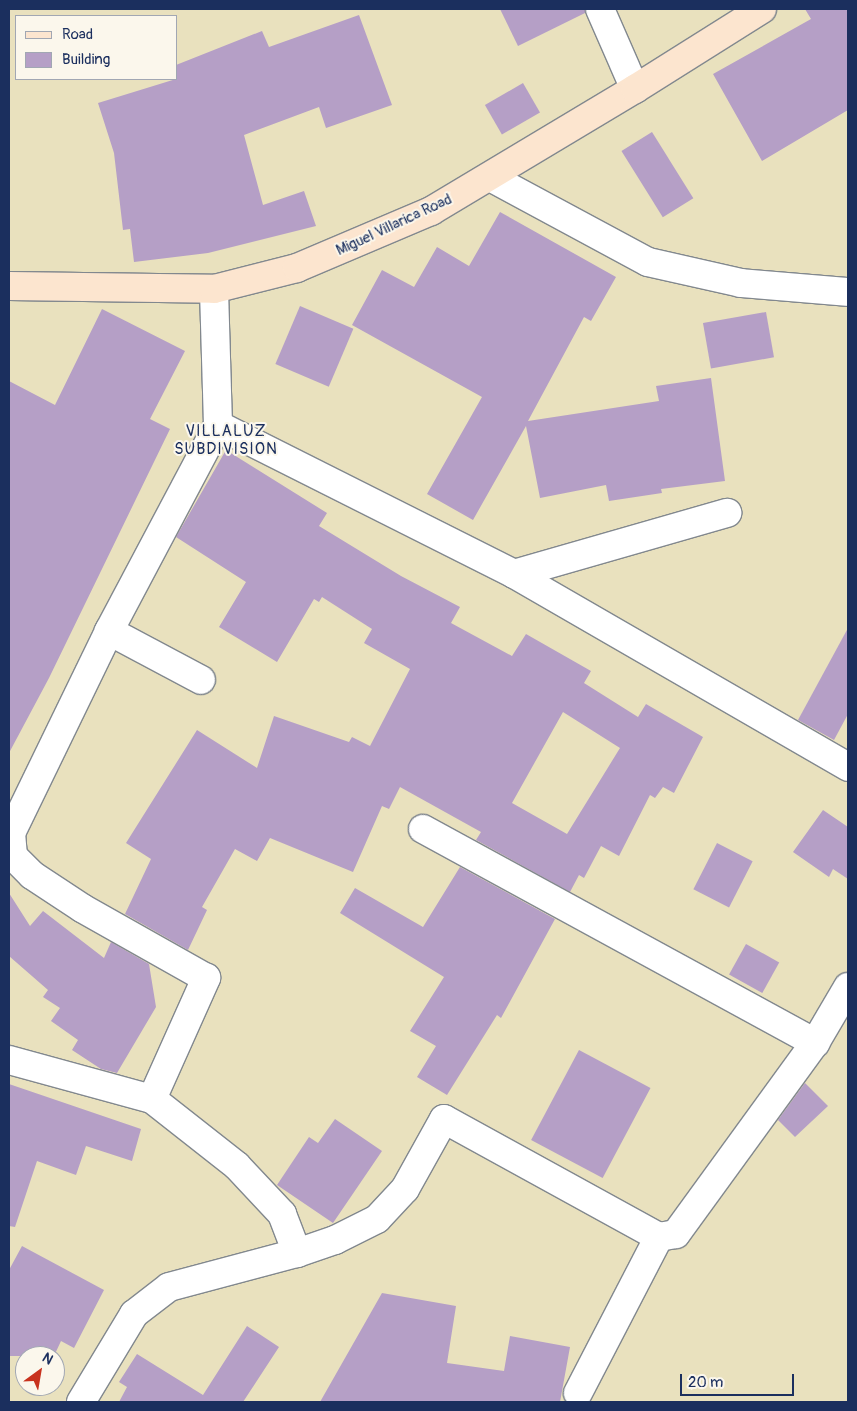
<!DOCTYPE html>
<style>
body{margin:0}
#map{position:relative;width:857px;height:1411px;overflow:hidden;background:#e9e1be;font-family:Pangolin,sans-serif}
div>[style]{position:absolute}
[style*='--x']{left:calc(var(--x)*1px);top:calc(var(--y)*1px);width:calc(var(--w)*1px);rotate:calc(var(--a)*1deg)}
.building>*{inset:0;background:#b59fc6;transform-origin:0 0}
.roads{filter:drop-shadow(1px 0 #82888e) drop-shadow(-1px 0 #82888e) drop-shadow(0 1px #82888e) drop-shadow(0 -1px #82888e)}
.minor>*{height:28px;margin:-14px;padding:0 14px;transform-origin:14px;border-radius:14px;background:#fff}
.tertiary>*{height:28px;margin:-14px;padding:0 14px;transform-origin:14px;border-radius:14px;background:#fff}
.secondary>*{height:28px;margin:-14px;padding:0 14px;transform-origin:14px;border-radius:14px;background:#fce5cf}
span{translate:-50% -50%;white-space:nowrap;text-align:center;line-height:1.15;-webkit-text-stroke:4px #fbf7ec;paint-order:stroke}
.street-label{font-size:15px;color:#1b2f5e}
.neighbourhood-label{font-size:16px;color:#1b2f5e;letter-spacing:1px}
.frame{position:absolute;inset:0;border:10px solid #1b2f5e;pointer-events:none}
.legend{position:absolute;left:15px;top:15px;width:162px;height:65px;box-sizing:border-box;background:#fbf7ec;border:1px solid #a1a7b3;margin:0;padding:6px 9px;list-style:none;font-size:15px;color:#1b2f5e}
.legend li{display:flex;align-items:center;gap:10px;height:25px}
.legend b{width:25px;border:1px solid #a1a7b3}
.north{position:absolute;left:15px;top:1346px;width:50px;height:50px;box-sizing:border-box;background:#fbf7ec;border:1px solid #a1a7b3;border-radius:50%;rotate:32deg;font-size:14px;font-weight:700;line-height:20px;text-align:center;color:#1b2f5e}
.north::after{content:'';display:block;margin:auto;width:18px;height:22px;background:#c8321e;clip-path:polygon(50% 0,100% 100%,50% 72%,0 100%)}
.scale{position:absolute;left:680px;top:1374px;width:114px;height:22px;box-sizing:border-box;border:2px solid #1b2f5e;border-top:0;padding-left:6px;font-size:15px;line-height:18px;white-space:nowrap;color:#1b2f5e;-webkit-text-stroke:4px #fbf7ec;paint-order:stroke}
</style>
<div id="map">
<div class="building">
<i style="clip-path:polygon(500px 9px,585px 9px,585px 13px,518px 46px)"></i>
<i style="clip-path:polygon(805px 9px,848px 9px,848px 110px,762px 161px,713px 74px,811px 19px)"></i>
<i style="clip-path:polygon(359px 15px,392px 105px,326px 128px,319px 107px,244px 135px,263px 205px,304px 191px,316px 226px,208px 253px,134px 262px,130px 229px,123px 230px,114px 153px,98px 103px,176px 79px,176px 65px,262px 31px,269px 47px)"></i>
<i style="left:523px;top:83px;width:34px;height:44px;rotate:60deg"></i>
<i style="left:652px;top:132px;width:78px;height:36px;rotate:58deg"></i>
<i style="clip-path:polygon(500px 212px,616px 277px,591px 321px,584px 317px,528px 421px,659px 401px,656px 386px,711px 378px,725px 481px,661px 489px,662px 493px,609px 501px,606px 485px,540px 498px,526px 426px,473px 520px,427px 494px,482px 397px,352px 325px,382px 270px,414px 287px,437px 247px,469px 266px)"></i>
<i style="left:300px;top:306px;width:58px;height:63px;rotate:23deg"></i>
<i style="clip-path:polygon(102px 309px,185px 351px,150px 419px,170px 429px,49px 678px,9px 753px,9px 381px,55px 405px)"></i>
<i style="left:766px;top:312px;width:46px;height:64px;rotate:80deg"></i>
<i style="clip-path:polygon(evenodd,226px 450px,327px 513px,319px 526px,401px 576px,460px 607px,451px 623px,512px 656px,526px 634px,591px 671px,584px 683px,638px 717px,646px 704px,703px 737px,674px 793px,663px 787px,655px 798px,650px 795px,619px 856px,601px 846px,584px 878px,579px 875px,570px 892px,476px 840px,481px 832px,400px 787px,389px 809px,382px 806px,353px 872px,270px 838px,257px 861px,235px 849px,202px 907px,207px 910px,188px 950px,125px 914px,151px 859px,126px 843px,197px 730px,257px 768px,274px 716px,349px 742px,352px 737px,370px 746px,410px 669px,364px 643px,372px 629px,322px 597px,319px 602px,314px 599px,277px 662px,219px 627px,246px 582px,176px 537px,226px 450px,563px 712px,620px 748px,567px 834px,512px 803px,563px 712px)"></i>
<i style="clip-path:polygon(848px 628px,848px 714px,834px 740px,798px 720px)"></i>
<i style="clip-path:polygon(823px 810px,848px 827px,848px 879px,833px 869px,829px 877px,793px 852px)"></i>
<i style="left:717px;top:843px;width:40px;height:52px;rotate:27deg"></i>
<i style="clip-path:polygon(460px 867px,555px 919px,501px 1018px,497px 1015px,447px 1095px,417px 1077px,436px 1046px,410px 1031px,444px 977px,340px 913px,355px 888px,423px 927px)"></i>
<i style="clip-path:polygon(9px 893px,30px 926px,43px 911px,104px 958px,111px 942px,149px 964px,156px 1007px,117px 1073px,101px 1069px,72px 1050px,78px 1040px,51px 1021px,60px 1008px,43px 997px,48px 990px,9px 956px)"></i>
<i style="left:746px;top:944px;width:38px;height:35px;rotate:29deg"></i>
<i style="left:579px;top:1050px;width:81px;height:102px;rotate:28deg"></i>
<i style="clip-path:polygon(805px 1083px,828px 1106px,795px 1137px,778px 1120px)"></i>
<i style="clip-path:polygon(9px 1084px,141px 1129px,132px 1161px,86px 1146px,76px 1175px,37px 1161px,15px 1227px,9px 1226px)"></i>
<i style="clip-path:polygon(335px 1119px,382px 1151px,333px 1223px,277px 1185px,309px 1137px,318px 1143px)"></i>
<i style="clip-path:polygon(22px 1246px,104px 1290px,74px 1348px,61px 1341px,54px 1356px,9px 1356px,9px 1270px)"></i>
<i style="clip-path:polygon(382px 1293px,456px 1306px,447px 1363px,504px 1371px,510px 1336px,570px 1347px,560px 1402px,320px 1402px)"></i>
<i style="clip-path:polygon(247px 1326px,279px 1347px,243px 1402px,119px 1402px,127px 1387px,119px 1382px,137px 1354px,203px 1395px)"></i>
</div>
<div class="roads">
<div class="minor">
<i style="--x:600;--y:9;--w:87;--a:66.4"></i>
<i style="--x:218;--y:425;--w:331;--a:26.7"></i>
<i style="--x:514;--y:574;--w:386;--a:30"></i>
<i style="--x:514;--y:574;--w:222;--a:-16"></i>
<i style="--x:109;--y:631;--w:104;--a:28"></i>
<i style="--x:423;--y:829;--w:447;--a:28.6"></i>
<i style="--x:9;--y:1060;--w:148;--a:15.3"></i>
<i style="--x:152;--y:1099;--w:108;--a:38.2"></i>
<i style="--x:237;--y:1166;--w:66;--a:46.8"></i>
<i style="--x:282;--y:1214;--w:42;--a:69"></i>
<i style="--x:152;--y:1099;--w:133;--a:-65.9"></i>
<i style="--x:206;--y:978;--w:142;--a:-150.6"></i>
<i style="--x:82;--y:908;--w:60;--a:-146.6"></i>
<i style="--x:32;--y:875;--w:27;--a:-135"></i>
<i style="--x:13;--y:856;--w:23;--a:-95"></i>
<i style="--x:11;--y:833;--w:225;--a:-64.1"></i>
<i style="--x:109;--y:631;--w:233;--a:-62.1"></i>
<i style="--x:218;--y:425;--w:136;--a:-91.7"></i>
<i style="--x:578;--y:1393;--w:176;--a:-62.6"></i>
<i style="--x:81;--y:1402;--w:103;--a:-58.9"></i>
<i style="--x:134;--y:1314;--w:44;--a:-37.6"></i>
<i style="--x:169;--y:1287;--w:132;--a:-14.9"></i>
<i style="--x:297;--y:1253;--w:40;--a:-18.9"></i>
<i style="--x:335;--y:1240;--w:47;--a:-26.6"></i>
<i style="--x:377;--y:1219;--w:41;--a:-47"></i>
<i style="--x:405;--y:1189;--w:80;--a:-60.9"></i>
<i style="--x:444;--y:1119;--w:245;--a:28.8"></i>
<i style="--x:659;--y:1237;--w:17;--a:-10"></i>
<i style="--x:676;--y:1234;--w:236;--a:-54"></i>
<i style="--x:815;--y:1043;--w:65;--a:-59.5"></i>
</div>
<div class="tertiary">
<i style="--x:490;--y:177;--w:179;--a:28.3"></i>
<i style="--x:648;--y:262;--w:95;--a:12.7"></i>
<i style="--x:741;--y:283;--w:107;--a:4.8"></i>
</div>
<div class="secondary">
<i style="--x:9;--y:286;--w:205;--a:0.8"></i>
<i style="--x:214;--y:289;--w:86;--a:-14.2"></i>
<i style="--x:297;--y:268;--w:146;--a:-23"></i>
<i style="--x:431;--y:211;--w:238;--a:-30.9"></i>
<i style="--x:635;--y:89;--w:150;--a:-32.2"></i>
</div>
</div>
<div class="street-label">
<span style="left:394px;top:225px;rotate:-25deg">Miguel Villarica Road</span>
</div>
<div class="neighbourhood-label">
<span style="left:226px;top:440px">VILLALUZ<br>SUBDIVISION</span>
</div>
<div class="frame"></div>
<ul class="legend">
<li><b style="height:6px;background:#fce5cf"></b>Road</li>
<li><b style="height:14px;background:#b59fc6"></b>Building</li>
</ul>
<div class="north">N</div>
<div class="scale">20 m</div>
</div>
